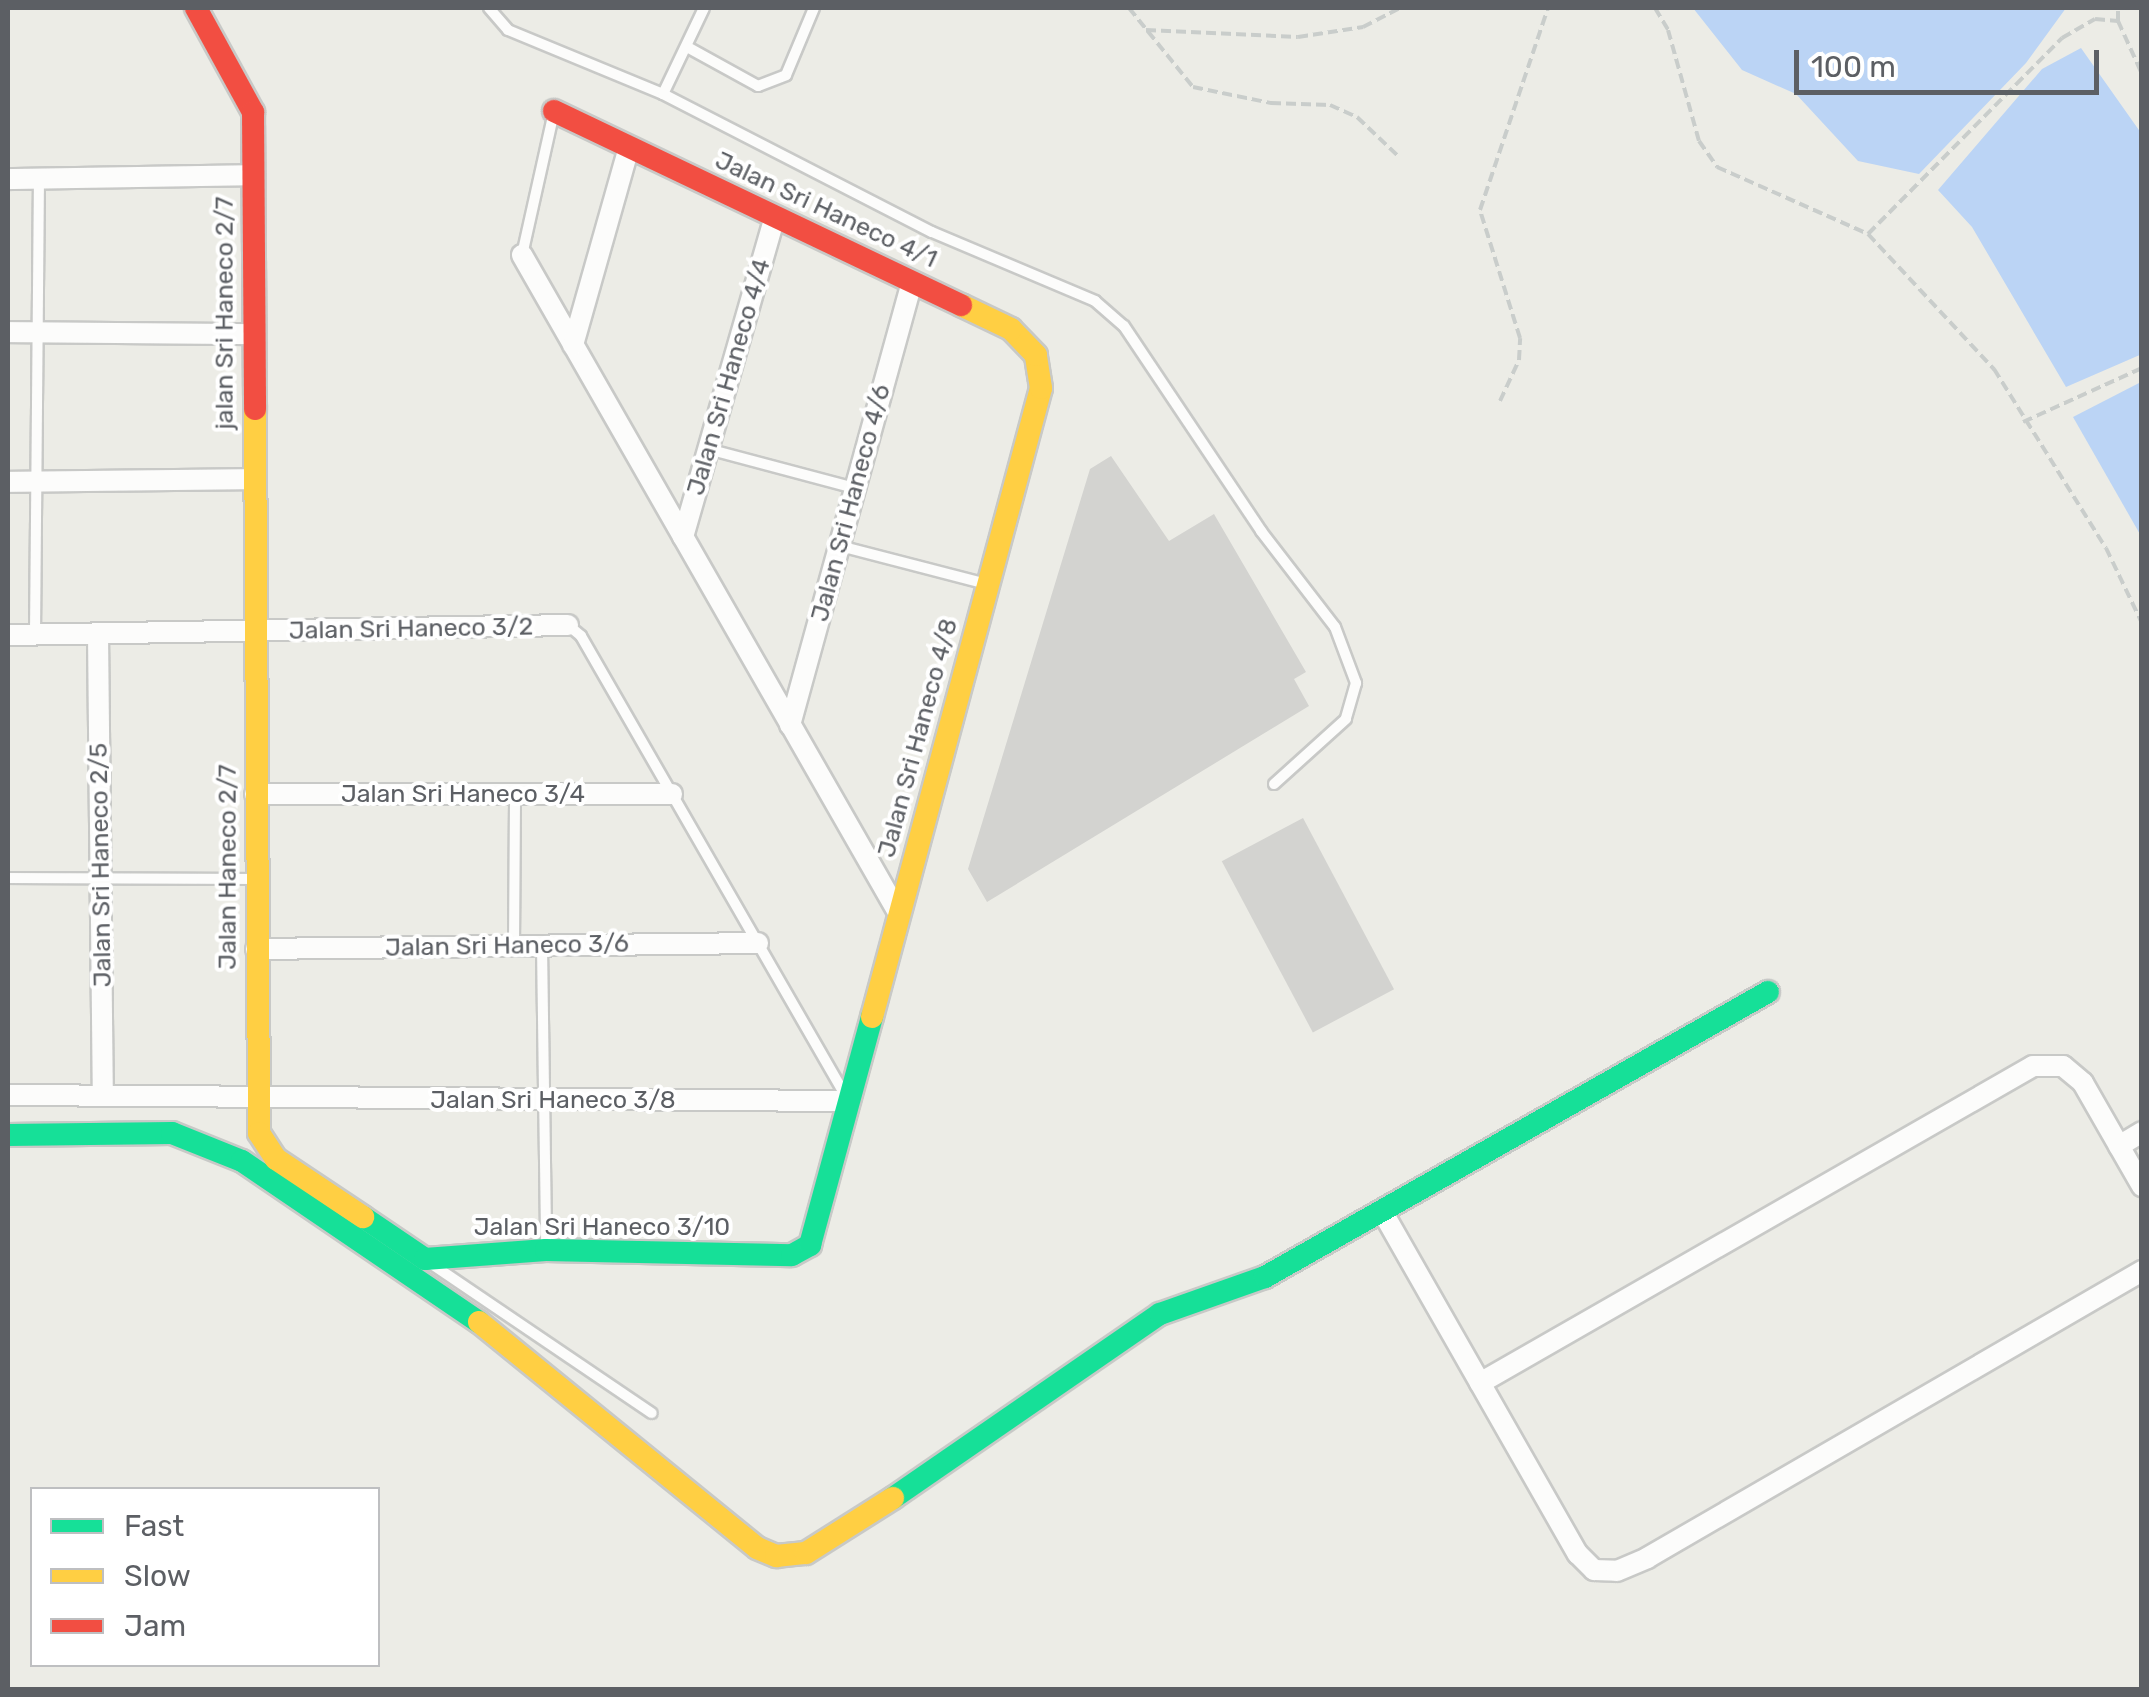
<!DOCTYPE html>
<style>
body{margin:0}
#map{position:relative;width:2149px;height:1697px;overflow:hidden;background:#ecece6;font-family:Rubik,sans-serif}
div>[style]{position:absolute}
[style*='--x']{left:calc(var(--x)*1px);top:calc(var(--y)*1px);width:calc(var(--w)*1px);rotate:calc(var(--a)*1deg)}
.water>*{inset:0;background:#bbd4f5}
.building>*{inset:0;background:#d3d3d0;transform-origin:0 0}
.path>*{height:4px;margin-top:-2px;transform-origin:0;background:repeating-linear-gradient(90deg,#c9cdcb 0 10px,transparent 0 15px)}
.roads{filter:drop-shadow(2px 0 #c8c9c7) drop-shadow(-2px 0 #c8c9c7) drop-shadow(0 2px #c8c9c7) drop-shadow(0 -2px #c8c9c7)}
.lane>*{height:10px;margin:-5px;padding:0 5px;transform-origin:5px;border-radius:5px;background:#fcfcfb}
.street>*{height:20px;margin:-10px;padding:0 10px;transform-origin:10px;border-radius:10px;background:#fcfcfb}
.fast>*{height:22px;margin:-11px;padding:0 11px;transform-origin:11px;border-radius:11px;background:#16e098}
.slow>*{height:22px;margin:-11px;padding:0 11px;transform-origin:11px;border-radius:11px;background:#ffcf43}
.jam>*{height:22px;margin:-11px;padding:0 11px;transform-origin:11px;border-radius:11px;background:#f24e42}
span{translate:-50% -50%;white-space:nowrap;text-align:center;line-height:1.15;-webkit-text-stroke:8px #fff;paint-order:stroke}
.street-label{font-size:25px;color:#5c5f64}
.frame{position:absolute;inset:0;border:10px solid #5c5f64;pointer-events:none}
.legend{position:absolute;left:30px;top:1487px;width:350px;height:180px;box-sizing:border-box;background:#fff;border:2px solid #bebfc1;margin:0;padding:12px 18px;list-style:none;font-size:30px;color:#5c5f64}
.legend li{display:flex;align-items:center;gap:20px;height:50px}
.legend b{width:50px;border:2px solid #bebfc1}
.scale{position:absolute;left:1794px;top:50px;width:305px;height:45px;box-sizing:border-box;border:5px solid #5c5f64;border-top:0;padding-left:12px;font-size:30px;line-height:35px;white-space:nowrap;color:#5c5f64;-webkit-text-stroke:8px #fff;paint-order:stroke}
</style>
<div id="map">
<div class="water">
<i style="clip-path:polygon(1693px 8px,2066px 8px,2026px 63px,1919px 174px,1858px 161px,1796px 94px,1742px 70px)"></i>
<i style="clip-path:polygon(2081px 48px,2141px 133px,2142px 354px,2066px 387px,1972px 227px,1938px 190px,2042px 69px)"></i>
<i style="clip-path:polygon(2141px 382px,2141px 536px,2073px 417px)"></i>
</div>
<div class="building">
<i style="clip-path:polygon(1111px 456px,1169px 541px,1214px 514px,1306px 672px,1294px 679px,1309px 706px,987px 902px,968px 869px,1090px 469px)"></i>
<i style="left:1303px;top:818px;width:194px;height:92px;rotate:62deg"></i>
</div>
<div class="path">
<i style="--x:1129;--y:8;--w:102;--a:51"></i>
<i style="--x:1193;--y:87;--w:80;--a:11.6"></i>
<i style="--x:1271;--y:103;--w:59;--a:1.9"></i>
<i style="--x:1330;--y:105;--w:30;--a:24"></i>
<i style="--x:1357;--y:117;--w:55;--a:43.5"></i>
<i style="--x:1655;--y:8;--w:26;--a:59"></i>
<i style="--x:1668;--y:30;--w:115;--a:74.4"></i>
<i style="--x:1699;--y:141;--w:32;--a:55"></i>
<i style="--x:1717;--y:167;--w:165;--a:23.9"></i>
<i style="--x:1868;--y:234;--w:185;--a:47"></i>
<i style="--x:1994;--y:369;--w:211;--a:58"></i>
<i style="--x:2106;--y:548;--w:83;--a:64.4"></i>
<i style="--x:2118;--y:21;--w:13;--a:-90"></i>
<i style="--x:1146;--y:30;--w:152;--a:2.6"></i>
<i style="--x:1298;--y:37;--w:66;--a:-8.7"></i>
<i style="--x:1363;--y:27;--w:42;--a:-27.2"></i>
<i style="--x:1868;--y:234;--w:276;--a:-45.3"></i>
<i style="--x:2062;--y:38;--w:38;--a:-30"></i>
<i style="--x:2095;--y:19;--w:23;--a:5"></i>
<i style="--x:2118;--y:21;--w:58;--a:65.6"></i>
<i style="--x:1500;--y:401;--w:45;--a:-65.1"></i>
<i style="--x:1519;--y:360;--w:22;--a:-87"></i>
<i style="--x:1520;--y:338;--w:134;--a:-107.4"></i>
<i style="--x:1480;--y:210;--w:213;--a:-71.4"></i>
<i style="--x:2023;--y:422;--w:131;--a:-24.4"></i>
</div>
<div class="roads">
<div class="lane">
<i style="--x:489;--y:8;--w:29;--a:49"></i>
<i style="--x:508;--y:30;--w:168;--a:22.4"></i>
<i style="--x:663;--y:94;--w:302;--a:27.2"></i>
<i style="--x:932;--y:232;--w:177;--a:22.9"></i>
<i style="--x:1095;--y:301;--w:38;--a:41"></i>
<i style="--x:1124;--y:326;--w:247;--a:56.2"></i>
<i style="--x:1261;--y:531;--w:121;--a:52.4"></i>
<i style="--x:1335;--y:627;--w:60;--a:69.4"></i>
<i style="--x:1356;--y:683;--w:37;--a:106"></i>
<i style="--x:1346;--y:719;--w:97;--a:137.9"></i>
<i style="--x:689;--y:48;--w:79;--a:28.8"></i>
<i style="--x:758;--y:86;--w:30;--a:-21"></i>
<i style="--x:786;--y:75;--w:73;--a:-67.3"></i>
<i style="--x:663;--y:94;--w:95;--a:-64.5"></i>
<i style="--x:522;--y:255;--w:147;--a:-77.4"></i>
<i style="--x:708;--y:449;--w:152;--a:14.9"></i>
<i style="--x:840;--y:546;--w:152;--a:14.5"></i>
<i style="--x:568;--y:625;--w:17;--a:40"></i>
<i style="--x:581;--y:636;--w:527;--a:60.08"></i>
<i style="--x:35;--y:634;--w:455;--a:-89.5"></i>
<i style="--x:8;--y:878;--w:247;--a:0.2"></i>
<i style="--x:514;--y:945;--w:151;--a:-89.6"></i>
<i style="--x:542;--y:946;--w:303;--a:89.2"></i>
<i style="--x:433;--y:1265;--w:264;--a:34.1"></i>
</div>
<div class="street">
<i style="--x:8;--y:179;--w:245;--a:-0.9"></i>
<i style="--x:522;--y:255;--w:759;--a:60.23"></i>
<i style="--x:8;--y:332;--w:245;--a:0.5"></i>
<i style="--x:573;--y:345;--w:206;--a:-74.2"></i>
<i style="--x:8;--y:482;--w:245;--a:-0.7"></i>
<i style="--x:683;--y:537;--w:333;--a:-74"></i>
<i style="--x:98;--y:634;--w:462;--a:89.4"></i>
<i style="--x:8;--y:635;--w:560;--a:-1.02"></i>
<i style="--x:790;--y:725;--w:460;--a:-74.6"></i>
<i style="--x:255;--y:794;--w:417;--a:0"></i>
<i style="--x:256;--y:949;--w:502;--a:-0.68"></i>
<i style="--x:8;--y:1095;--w:841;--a:0.41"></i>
<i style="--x:2119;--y:1146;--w:27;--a:-31"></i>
<i style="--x:1382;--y:1211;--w:395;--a:60.3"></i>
<i style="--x:1578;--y:1554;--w:23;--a:45"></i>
<i style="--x:1594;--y:1570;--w:23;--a:2"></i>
<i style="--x:1617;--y:1571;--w:33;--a:-23"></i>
<i style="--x:1647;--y:1558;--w:572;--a:-30.11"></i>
<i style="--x:1480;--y:1383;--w:637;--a:-29.82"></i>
<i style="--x:2033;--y:1066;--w:30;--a:0"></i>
<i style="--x:2063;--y:1066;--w:26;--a:40"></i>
<i style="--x:2083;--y:1083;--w:119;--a:60.2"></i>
</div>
<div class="fast">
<i style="--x:8;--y:1135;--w:164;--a:-0.7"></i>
<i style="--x:172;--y:1133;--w:75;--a:21.8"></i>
<i style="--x:242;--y:1161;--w:287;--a:34.2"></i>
<i style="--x:363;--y:1217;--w:75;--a:34.1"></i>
<i style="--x:425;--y:1259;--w:121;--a:-4.3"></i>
<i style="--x:546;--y:1250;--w:246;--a:1.2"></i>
<i style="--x:792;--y:1255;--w:21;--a:-29"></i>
<i style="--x:810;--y:1245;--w:236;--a:-74.8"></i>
<i style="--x:893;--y:1498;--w:324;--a:-34.6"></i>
<i style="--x:1160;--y:1314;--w:111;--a:-19.4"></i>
<i style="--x:1265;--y:1277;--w:578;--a:-29.54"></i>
</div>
<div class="slow">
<i style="--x:255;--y:409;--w:724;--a:89.68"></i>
<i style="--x:259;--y:1133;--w:31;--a:57"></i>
<i style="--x:276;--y:1159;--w:105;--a:33.7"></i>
<i style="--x:872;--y:1017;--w:651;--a:-74.96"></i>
<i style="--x:1041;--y:388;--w:33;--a:-99"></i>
<i style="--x:1036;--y:355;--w:36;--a:-134"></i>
<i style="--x:1011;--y:329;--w:55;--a:-154.4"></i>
<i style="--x:479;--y:1322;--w:358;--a:39.1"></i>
<i style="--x:757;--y:1548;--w:21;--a:23"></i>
<i style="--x:776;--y:1556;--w:30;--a:-6"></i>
<i style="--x:806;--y:1553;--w:103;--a:-32.3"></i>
</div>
<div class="jam">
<i style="--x:196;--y:8;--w:119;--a:61.3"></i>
<i style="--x:253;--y:112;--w:297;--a:89.6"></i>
<i style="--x:554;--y:111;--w:451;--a:25.5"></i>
</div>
</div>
<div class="street-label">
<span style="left:826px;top:210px;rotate:25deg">Jalan Sri Haneco 4/1</span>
<span style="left:225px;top:313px;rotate:-90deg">jalan Sri Haneco 2/7</span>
<span style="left:729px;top:377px;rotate:-74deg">Jalan Sri Haneco 4/4</span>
<span style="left:851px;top:503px;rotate:-75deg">Jalan Sri Haneco 4/6</span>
<span style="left:411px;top:629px;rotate:-1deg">Jalan Sri Haneco 3/2</span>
<span style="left:918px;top:738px;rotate:-75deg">Jalan Sri Haneco 4/8</span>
<span style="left:463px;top:794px">Jalan Sri Haneco 3/4</span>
<span style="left:101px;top:865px;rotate:-91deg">Jalan Sri Haneco 2/5</span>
<span style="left:228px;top:867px;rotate:-90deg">Jalan Haneco 2/7</span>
<span style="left:507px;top:946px;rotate:-1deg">Jalan Sri Haneco 3/6</span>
<span style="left:553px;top:1100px">Jalan Sri Haneco 3/8</span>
<span style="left:602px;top:1227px">Jalan Sri Haneco 3/10</span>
</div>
<div class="frame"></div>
<ul class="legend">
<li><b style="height:12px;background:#16e098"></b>Fast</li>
<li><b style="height:12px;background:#ffcf43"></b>Slow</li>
<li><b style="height:12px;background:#f24e42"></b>Jam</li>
</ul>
<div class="scale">100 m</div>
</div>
